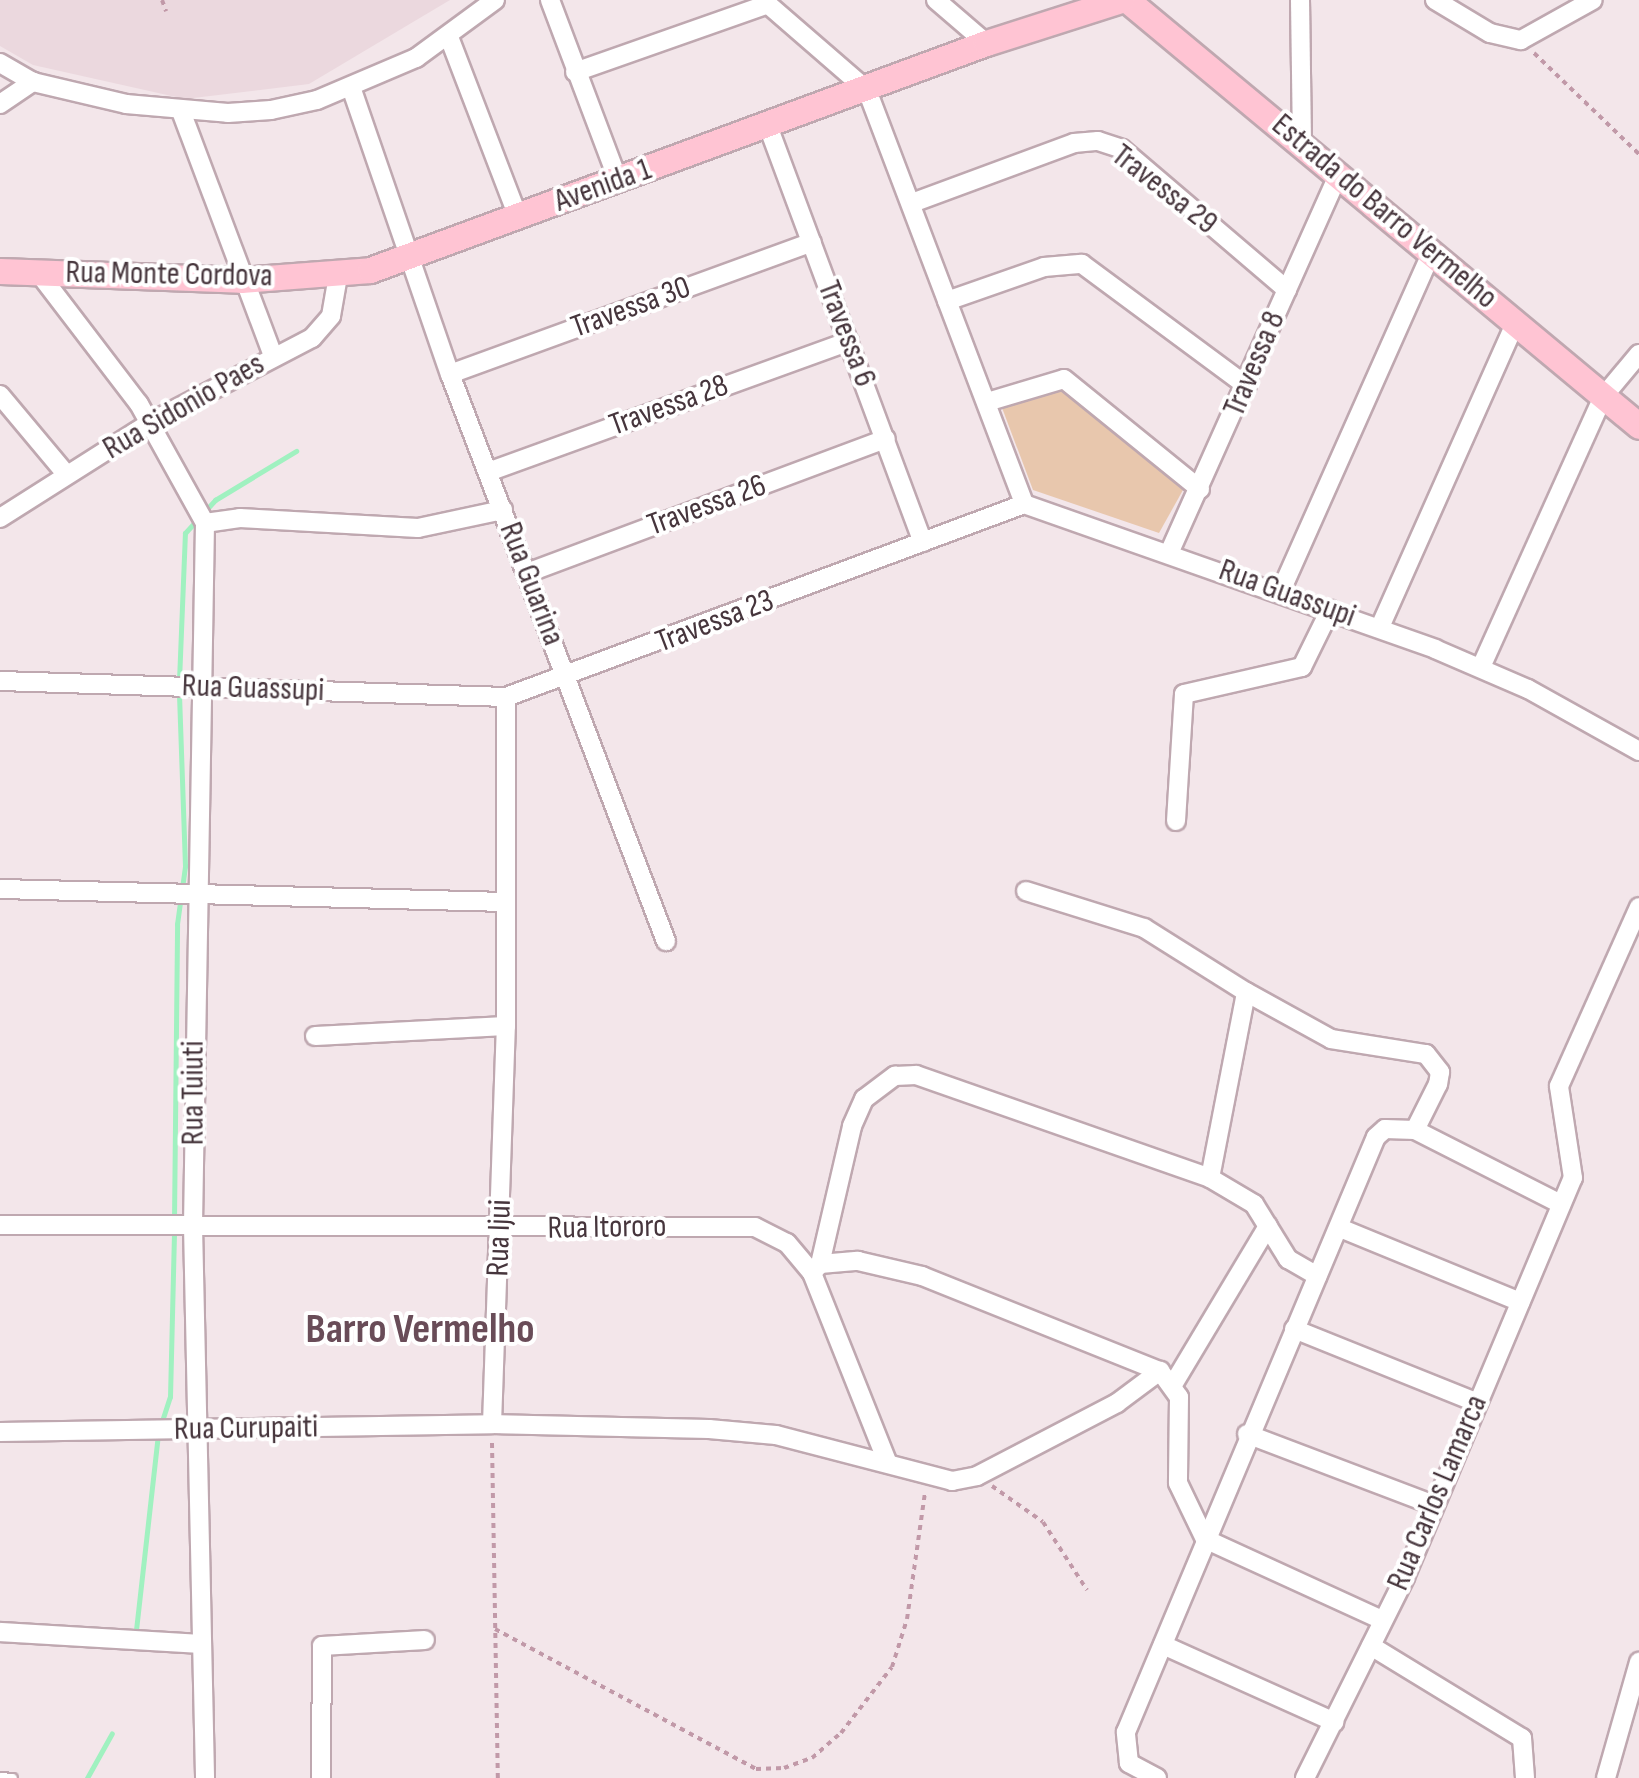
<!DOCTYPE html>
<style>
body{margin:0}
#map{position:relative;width:1639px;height:1778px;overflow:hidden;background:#f3e6ea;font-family:"Sofia Sans Condensed",sans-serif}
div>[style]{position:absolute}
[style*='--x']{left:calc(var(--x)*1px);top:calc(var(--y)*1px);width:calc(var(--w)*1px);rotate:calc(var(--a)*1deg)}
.residential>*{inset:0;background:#ebd8de}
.green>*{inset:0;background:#e8c7ad}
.stream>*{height:5px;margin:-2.5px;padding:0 2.5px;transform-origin:2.5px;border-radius:2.5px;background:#a0f1c0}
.path>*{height:4px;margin-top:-2px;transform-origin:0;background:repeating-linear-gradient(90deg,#c199a8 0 5px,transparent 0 10px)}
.roads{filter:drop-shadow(2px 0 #bfa8b0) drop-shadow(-2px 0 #bfa8b0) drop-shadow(0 2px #bfa8b0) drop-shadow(0 -2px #bfa8b0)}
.lane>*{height:9px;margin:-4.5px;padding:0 4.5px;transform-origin:4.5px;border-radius:4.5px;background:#fff}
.street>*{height:18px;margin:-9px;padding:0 9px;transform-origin:9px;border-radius:9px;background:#fff}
.secondary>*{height:25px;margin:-12.5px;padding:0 12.5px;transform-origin:12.5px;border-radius:12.5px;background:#ffc4d3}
span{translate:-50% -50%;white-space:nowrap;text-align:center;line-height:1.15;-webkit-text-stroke:8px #fff;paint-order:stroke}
.street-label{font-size:32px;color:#46353c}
.district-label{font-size:42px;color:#694c58;font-weight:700}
</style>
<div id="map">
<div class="residential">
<i style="clip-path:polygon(0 0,450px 0,309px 84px,185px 99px,33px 65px,0 46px)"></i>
</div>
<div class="green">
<i style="clip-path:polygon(1062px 388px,1183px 490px,1159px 533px,1033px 490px,1001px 405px)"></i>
</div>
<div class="stream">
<i style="--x:179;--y:681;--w:148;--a:-87.7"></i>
<i style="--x:185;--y:533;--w:45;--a:-47.7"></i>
<i style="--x:215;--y:500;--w:95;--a:-31.2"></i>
<i style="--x:174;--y:1220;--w:296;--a:-89.4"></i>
<i style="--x:177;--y:924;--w:59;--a:-82.1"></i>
<i style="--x:185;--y:866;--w:174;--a:-92"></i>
<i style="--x:161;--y:1424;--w:28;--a:-72"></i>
<i style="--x:170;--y:1397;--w:166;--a:-88.6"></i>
<i style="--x:136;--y:1630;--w:196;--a:-83.6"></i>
<i style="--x:87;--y:1778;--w:51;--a:-60.9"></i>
</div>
<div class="path">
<i style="--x:162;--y:0;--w:12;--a:70"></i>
<i style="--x:1534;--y:53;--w:146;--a:43.9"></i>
<i style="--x:492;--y:1443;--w:335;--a:89"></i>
<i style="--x:992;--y:1486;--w:62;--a:35.2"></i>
<i style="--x:1043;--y:1522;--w:81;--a:57.1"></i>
<i style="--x:495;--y:1629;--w:296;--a:28.2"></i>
<i style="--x:756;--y:1769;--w:28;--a:-2"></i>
<i style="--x:784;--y:1768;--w:30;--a:-20"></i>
<i style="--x:812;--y:1758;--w:38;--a:-41"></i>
<i style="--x:841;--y:1733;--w:83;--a:-52.3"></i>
<i style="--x:892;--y:1667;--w:50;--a:-72.6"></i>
<i style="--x:907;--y:1619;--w:127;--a:-81.9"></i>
</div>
<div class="roads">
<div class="lane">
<i style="--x:0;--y:1777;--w:12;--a:5"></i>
</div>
<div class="street">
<i style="--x:550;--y:0;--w:192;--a:69.3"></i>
<i style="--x:763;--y:0;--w:138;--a:40.9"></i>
<i style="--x:867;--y:90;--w:443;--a:69.2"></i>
<i style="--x:936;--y:0;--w:66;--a:40.7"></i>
<i style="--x:1300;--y:0;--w:143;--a:89.2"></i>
<i style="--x:1435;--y:0;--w:64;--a:31"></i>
<i style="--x:1490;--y:33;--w:32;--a:13"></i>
<i style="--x:1521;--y:40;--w:82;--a:-29.1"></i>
<i style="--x:449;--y:37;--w:193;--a:69"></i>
<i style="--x:0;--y:63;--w:38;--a:30"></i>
<i style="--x:33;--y:82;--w:96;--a:13.3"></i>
<i style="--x:126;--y:104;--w:102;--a:5"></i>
<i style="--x:228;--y:113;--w:43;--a:-4"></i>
<i style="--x:271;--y:110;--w:47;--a:-12.3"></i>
<i style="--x:317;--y:100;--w:108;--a:-23"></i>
<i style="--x:416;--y:58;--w:98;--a:-36.3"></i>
<i style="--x:575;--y:72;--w:205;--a:-19.4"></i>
<i style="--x:351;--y:87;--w:304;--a:71"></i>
<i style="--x:450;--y:374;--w:607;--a:69.15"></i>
<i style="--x:0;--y:104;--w:40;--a:-34"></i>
<i style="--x:181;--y:111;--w:262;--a:69.4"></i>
<i style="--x:768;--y:126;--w:444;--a:69.6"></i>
<i style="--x:912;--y:203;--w:173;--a:-20.3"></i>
<i style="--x:1074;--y:143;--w:24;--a:-5"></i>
<i style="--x:1098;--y:141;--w:25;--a:18"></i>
<i style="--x:1122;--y:149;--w:217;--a:40.5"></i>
<i style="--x:38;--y:272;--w:166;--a:52.6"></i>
<i style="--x:139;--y:404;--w:136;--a:61"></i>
<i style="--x:205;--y:523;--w:703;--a:90.98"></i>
<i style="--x:193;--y:1226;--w:552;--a:88.75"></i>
<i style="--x:947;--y:301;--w:103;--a:-19.3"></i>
<i style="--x:1044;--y:267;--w:38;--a:-5"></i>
<i style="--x:1082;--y:264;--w:205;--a:36.5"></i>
<i style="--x:450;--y:374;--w:385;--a:-20"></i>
<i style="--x:0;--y:395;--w:104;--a:50.1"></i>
<i style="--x:987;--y:402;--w:80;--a:-16.6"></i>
<i style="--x:1064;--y:379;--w:175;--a:39"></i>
<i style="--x:488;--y:472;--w:384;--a:-19.9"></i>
<i style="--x:0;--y:518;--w:179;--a:-32.4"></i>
<i style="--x:151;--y:422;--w:182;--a:-27.6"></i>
<i style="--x:312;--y:338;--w:29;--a:-49"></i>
<i style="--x:331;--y:316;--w:41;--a:-80.1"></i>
<i style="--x:205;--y:523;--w:35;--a:-8"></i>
<i style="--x:240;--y:518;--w:178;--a:3.2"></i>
<i style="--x:418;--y:528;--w:87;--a:-12"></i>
<i style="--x:1170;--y:551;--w:412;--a:-65.9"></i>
<i style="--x:527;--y:573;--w:383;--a:-20.5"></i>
<i style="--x:1280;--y:593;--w:374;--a:-66"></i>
<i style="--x:1380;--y:627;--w:335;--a:-66"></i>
<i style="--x:1481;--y:667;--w:296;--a:-65.7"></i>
<i style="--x:1603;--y:397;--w:56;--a:-50.1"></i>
<i style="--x:0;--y:681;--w:506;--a:1.81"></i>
<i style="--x:506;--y:697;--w:553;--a:-20.43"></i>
<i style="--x:1024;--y:504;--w:436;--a:19.4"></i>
<i style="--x:1435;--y:649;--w:101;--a:23.3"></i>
<i style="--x:1528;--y:689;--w:127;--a:29.2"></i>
<i style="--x:1176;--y:821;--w:127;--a:-86.4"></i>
<i style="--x:1184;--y:694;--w:121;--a:-12.9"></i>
<i style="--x:1302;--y:667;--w:64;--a:-63.8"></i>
<i style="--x:0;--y:889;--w:506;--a:1.47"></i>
<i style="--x:1026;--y:891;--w:124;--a:17.4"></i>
<i style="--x:1144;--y:928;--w:120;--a:32.1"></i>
<i style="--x:315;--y:1036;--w:191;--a:-3"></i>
<i style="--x:1210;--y:1178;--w:51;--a:30.6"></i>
<i style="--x:1254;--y:1204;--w:65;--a:58.3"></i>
<i style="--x:1288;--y:1259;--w:34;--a:30"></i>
<i style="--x:0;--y:1225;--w:755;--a:0.15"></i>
<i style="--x:755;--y:1227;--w:36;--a:27"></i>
<i style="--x:787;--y:1243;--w:39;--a:50"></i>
<i style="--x:812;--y:1273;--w:202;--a:68.3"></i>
<i style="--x:1340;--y:1228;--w:195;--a:22.3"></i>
<i style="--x:820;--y:1264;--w:38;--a:-5"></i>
<i style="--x:858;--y:1261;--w:66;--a:13.2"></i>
<i style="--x:922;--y:1276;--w:256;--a:21.8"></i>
<i style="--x:1160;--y:1371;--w:32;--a:54"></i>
<i style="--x:1179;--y:1397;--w:86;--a:90.7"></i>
<i style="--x:1178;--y:1483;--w:62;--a:64.3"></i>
<i style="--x:1205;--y:1539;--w:195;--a:24.6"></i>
<i style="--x:812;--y:1273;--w:12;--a:-48"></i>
<i style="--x:820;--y:1264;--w:142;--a:-76.9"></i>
<i style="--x:852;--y:1126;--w:30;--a:-66"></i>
<i style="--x:864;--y:1099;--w:39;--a:-37"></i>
<i style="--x:895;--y:1076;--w:21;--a:-3"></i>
<i style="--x:916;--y:1075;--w:312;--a:19.3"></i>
<i style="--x:1210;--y:1178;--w:189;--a:-79"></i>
<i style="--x:1246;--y:992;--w:97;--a:28.9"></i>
<i style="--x:1331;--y:1039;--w:96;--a:9"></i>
<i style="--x:1426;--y:1054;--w:23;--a:52"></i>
<i style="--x:1440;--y:1072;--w:12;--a:99"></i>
<i style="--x:1438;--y:1084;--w:51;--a:116.6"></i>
<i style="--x:1294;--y:1329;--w:196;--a:21.9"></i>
<i style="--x:1174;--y:1383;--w:183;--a:-59.1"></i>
<i style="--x:492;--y:1424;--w:398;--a:-88"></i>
<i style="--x:506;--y:1026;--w:329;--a:-90"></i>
<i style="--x:0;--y:1432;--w:492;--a:-0.9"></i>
<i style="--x:492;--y:1424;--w:217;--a:1.3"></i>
<i style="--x:709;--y:1429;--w:67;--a:5.1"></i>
<i style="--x:776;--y:1435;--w:182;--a:14.6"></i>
<i style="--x:952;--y:1481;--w:25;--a:-11"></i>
<i style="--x:977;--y:1476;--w:158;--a:-27.5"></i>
<i style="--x:1117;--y:1403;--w:54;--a:-36.7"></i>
<i style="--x:1247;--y:1434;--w:200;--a:20.8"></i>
<i style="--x:0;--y:1632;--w:201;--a:3.4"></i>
<i style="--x:1163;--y:1645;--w:188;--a:24.2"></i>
<i style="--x:1371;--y:1646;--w:177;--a:31.4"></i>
<i style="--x:1522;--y:1738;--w:40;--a:85.7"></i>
<i style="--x:321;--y:1778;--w:132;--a:-89.6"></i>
<i style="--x:322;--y:1646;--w:103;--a:-3.3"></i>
<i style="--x:1157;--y:1778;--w:32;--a:-152"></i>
<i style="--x:1129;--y:1763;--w:31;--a:-96"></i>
<i style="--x:1126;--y:1732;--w:645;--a:-67.21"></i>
<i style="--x:1376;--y:1137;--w:12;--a:-42"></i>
<i style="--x:1385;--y:1129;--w:30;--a:2"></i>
<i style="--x:1415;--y:1130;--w:164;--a:26.9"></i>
<i style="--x:1305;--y:1778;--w:225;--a:-63.5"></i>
<i style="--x:1405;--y:1577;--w:433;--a:-67.2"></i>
<i style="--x:1573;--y:1178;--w:93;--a:-98.7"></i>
<i style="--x:1559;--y:1086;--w:196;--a:-65.9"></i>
<i style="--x:1606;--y:1778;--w:121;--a:-74.1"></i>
</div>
<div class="secondary">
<i style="--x:1127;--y:0;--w:666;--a:39.76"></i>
<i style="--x:0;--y:271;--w:241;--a:2.1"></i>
<i style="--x:241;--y:280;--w:129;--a:-4.4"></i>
<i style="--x:370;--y:270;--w:656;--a:-20.23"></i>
<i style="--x:986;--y:43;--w:142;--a:-17.7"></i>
</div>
</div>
<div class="street-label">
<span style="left:603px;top:186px;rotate:-20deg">Avenida 1</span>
<span style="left:1164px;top:190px;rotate:38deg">Travessa 29</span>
<span style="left:1384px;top:212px;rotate:40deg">Estrada do Barro Vermelho</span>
<span style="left:169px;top:275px;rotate:1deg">Rua Monte Cordova</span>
<span style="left:631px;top:308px;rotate:-20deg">Travessa 30</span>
<span style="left:846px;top:334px;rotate:69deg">Travessa 6</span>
<span style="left:1255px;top:364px;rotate:-67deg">Travessa 8</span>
<span style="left:669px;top:406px;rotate:-20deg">Travessa 28</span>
<span style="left:184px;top:407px;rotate:-30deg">Rua Sidonio Paes</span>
<span style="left:707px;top:506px;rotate:-20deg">Travessa 26</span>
<span style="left:531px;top:584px;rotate:69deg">Rua Guarina</span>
<span style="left:1287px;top:594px;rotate:20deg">Rua Guassupi</span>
<span style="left:715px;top:622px;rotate:-21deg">Travessa 23</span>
<span style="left:253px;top:689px;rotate:2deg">Rua Guassupi</span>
<span style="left:194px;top:1093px;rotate:-90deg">Rua Tuiuti</span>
<span style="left:607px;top:1228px;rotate:-1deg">Rua Itororo</span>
<span style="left:500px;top:1238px;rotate:-88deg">Rua Ijui</span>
<span style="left:246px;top:1429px;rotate:-1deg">Rua Curupaiti</span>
<span style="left:1438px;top:1493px;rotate:-67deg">Rua Carlos Lamarca</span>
</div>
<div class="district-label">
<span style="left:420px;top:1330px">Barro Vermelho</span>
</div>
</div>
